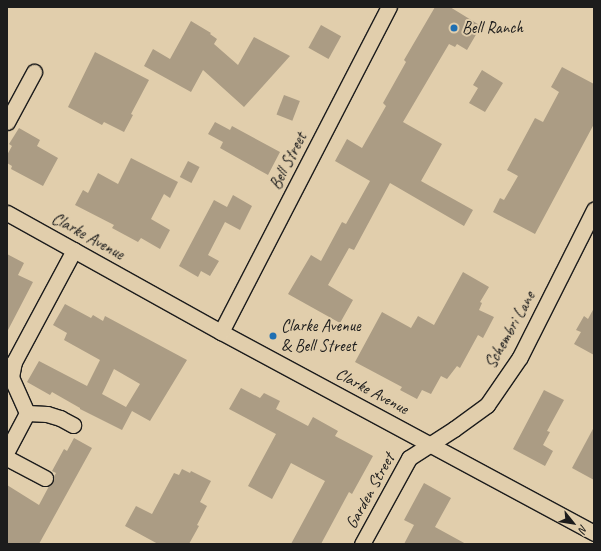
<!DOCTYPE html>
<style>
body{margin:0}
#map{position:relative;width:601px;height:551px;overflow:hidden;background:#e1ceac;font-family:Caveat,sans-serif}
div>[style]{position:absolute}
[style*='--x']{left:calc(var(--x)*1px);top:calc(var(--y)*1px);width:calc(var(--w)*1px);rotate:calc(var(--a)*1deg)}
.building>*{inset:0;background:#ab9c84;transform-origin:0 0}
.roads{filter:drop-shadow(1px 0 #1c1c1c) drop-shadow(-1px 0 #1c1c1c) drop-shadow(0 1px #1c1c1c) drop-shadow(0 -1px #1c1c1c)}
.minor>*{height:15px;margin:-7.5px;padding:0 7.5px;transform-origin:7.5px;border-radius:7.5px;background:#e1ceac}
.dots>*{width:11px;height:11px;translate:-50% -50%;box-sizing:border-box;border:2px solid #e1ceac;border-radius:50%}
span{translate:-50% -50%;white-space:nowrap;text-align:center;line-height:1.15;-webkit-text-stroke:4px #e1ceac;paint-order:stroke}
.poi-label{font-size:17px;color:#1c1c1c}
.left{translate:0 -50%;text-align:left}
.street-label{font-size:17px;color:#1c1c1c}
.frame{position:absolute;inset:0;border:8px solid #1c1c1c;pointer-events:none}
.north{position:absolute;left:553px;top:503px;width:40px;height:40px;-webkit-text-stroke:3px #e1ceac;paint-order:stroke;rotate:120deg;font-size:11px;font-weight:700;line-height:16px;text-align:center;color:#1c1c1c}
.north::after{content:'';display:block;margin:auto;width:14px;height:18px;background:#1c1c1c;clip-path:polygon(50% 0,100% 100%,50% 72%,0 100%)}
</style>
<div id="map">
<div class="building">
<i style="clip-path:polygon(435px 7px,450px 7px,481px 26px,467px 50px,457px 44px,455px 47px,449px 44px,403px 122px,442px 144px,421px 181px,473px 210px,464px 226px,390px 183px,354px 250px,349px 248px,328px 285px,353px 300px,340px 323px,288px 294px,311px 255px,321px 261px,342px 222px,346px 224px,370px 181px,335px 161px,347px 139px,362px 148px,386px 106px,383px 103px,406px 62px,404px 60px)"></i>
<i style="clip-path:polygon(191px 21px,211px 33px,210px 34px,217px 39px,214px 44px,238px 65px,254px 37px,290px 56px,244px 107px,203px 70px,191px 92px,144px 66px,153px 49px,170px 59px)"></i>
<i style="left:321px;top:25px;width:23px;height:26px;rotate:29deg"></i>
<i style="clip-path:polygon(95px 52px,149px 80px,131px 114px,133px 115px,124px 132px,104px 122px,102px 125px,68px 107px)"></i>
<i style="clip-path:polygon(562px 67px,594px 84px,594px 124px,535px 234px,493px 212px,500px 198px,504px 200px,518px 176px,507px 170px,535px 118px,543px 122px,559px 92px,551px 87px)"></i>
<i style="clip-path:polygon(482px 70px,503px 83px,485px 112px,469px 103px,478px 88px,473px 85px)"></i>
<i style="left:284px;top:95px;width:17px;height:21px;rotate:21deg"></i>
<i style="clip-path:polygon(215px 122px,230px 130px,232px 126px,280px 152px,268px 175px,220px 148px,223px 142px,208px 134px)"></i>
<i style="clip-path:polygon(19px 128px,40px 140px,37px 146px,58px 158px,43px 186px,11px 169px,12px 166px,7px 163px,7px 155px,12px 146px,9px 144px)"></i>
<i style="clip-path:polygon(131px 158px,178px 182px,170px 198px,164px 194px,151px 219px,170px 230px,160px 249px,141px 238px,138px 242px,112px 228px,114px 225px,75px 205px,83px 190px,88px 193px,98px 173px,118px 184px)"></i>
<i style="left:188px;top:161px;width:13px;height:18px;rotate:27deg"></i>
<i style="clip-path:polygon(233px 195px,252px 206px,240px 230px,225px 222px,208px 255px,219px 261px,210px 276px,201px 271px,198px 277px,179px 266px,214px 200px,227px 207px)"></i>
<i style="clip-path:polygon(7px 254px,24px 263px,18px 275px,33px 282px,7px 332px)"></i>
<i style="clip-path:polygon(463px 272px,489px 287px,480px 302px,482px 303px,479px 310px,494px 317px,483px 338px,478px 335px,460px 368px,457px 366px,447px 379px,441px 376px,431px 394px,422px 390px,417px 399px,400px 390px,402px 387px,355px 362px,382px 312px,411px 328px,418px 316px,434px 325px)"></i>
<i style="clip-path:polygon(evenodd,65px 304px,91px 318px,93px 315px,103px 321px,105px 316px,187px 360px,150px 421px,132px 411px,122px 430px,80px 409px,80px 408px,52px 392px,50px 395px,27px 382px,39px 361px,87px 386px,100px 360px,64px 340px,67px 333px,53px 325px,65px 304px,114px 369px,140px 384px,126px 407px,102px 394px,114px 369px)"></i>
<i style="clip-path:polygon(594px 308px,594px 355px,574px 344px,581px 332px,576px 330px,584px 316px,588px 319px)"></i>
<i style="clip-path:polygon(241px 388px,260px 398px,264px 393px,280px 401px,276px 409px,308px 426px,313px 417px,338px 431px,335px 436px,373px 456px,352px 494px,349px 492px,321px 544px,291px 544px,325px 481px,291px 463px,272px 499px,248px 486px,276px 434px,229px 409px)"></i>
<i style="clip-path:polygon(544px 390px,564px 400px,547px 431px,550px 432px,543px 445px,553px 451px,545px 466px,513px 449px)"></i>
<i style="clip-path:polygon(594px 427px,594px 480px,572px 468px)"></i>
<i style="clip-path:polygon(74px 438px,92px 448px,39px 544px,7px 544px,7px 485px,39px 505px,56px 473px,52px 471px,64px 449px,67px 451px)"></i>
<i style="clip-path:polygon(182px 469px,190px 473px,191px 471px,211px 481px,200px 502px,207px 506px,197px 525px,199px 526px,189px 544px,158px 544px,125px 526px,136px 506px,152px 514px,174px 473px,179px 475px)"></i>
<i style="clip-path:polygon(424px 483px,451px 498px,435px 527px,466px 544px,404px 544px,414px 525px,404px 520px)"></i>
</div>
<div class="roads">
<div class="minor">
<i style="--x:7;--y:122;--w:57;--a:-61.6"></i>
<i style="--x:7;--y:213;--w:245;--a:29.1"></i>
<i style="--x:221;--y:332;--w:424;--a:28.3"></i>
<i style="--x:221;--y:332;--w:366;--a:-62.7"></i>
<i style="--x:27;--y:413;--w:20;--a:3"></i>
<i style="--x:47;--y:414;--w:14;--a:17"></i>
<i style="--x:60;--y:418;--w:15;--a:28"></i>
<i style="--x:7;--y:451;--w:43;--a:-62.2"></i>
<i style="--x:27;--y:413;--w:39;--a:-114"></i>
<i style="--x:11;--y:377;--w:15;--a:-79"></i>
<i style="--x:14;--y:362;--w:127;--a:-61.8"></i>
<i style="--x:7;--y:458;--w:43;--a:27.8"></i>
<i style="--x:362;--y:544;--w:98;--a:-61.3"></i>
<i style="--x:409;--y:458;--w:54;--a:-32.8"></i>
<i style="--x:454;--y:429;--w:41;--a:-36"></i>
<i style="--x:487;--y:405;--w:58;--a:-55.5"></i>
<i style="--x:520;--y:357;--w:165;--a:-63.3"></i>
</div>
</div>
<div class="dots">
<i style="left:454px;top:28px;background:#1f6fb2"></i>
<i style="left:273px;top:336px;background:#1f6fb2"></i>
</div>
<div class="poi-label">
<span class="left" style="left:462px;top:28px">Bell Ranch</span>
<span class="left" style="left:281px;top:336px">Clarke Avenue<br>&amp; Bell Street</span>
</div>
<div class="street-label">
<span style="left:288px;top:161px;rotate:-63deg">Bell Street</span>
<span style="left:88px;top:236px;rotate:29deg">Clarke Avenue</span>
<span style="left:510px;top:330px;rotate:-61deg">Schembri Lane</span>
<span style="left:372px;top:391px;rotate:28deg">Clarke Avenue</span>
<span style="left:370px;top:491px;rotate:-61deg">Garden Street</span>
</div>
<div class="frame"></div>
<div class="north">N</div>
</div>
